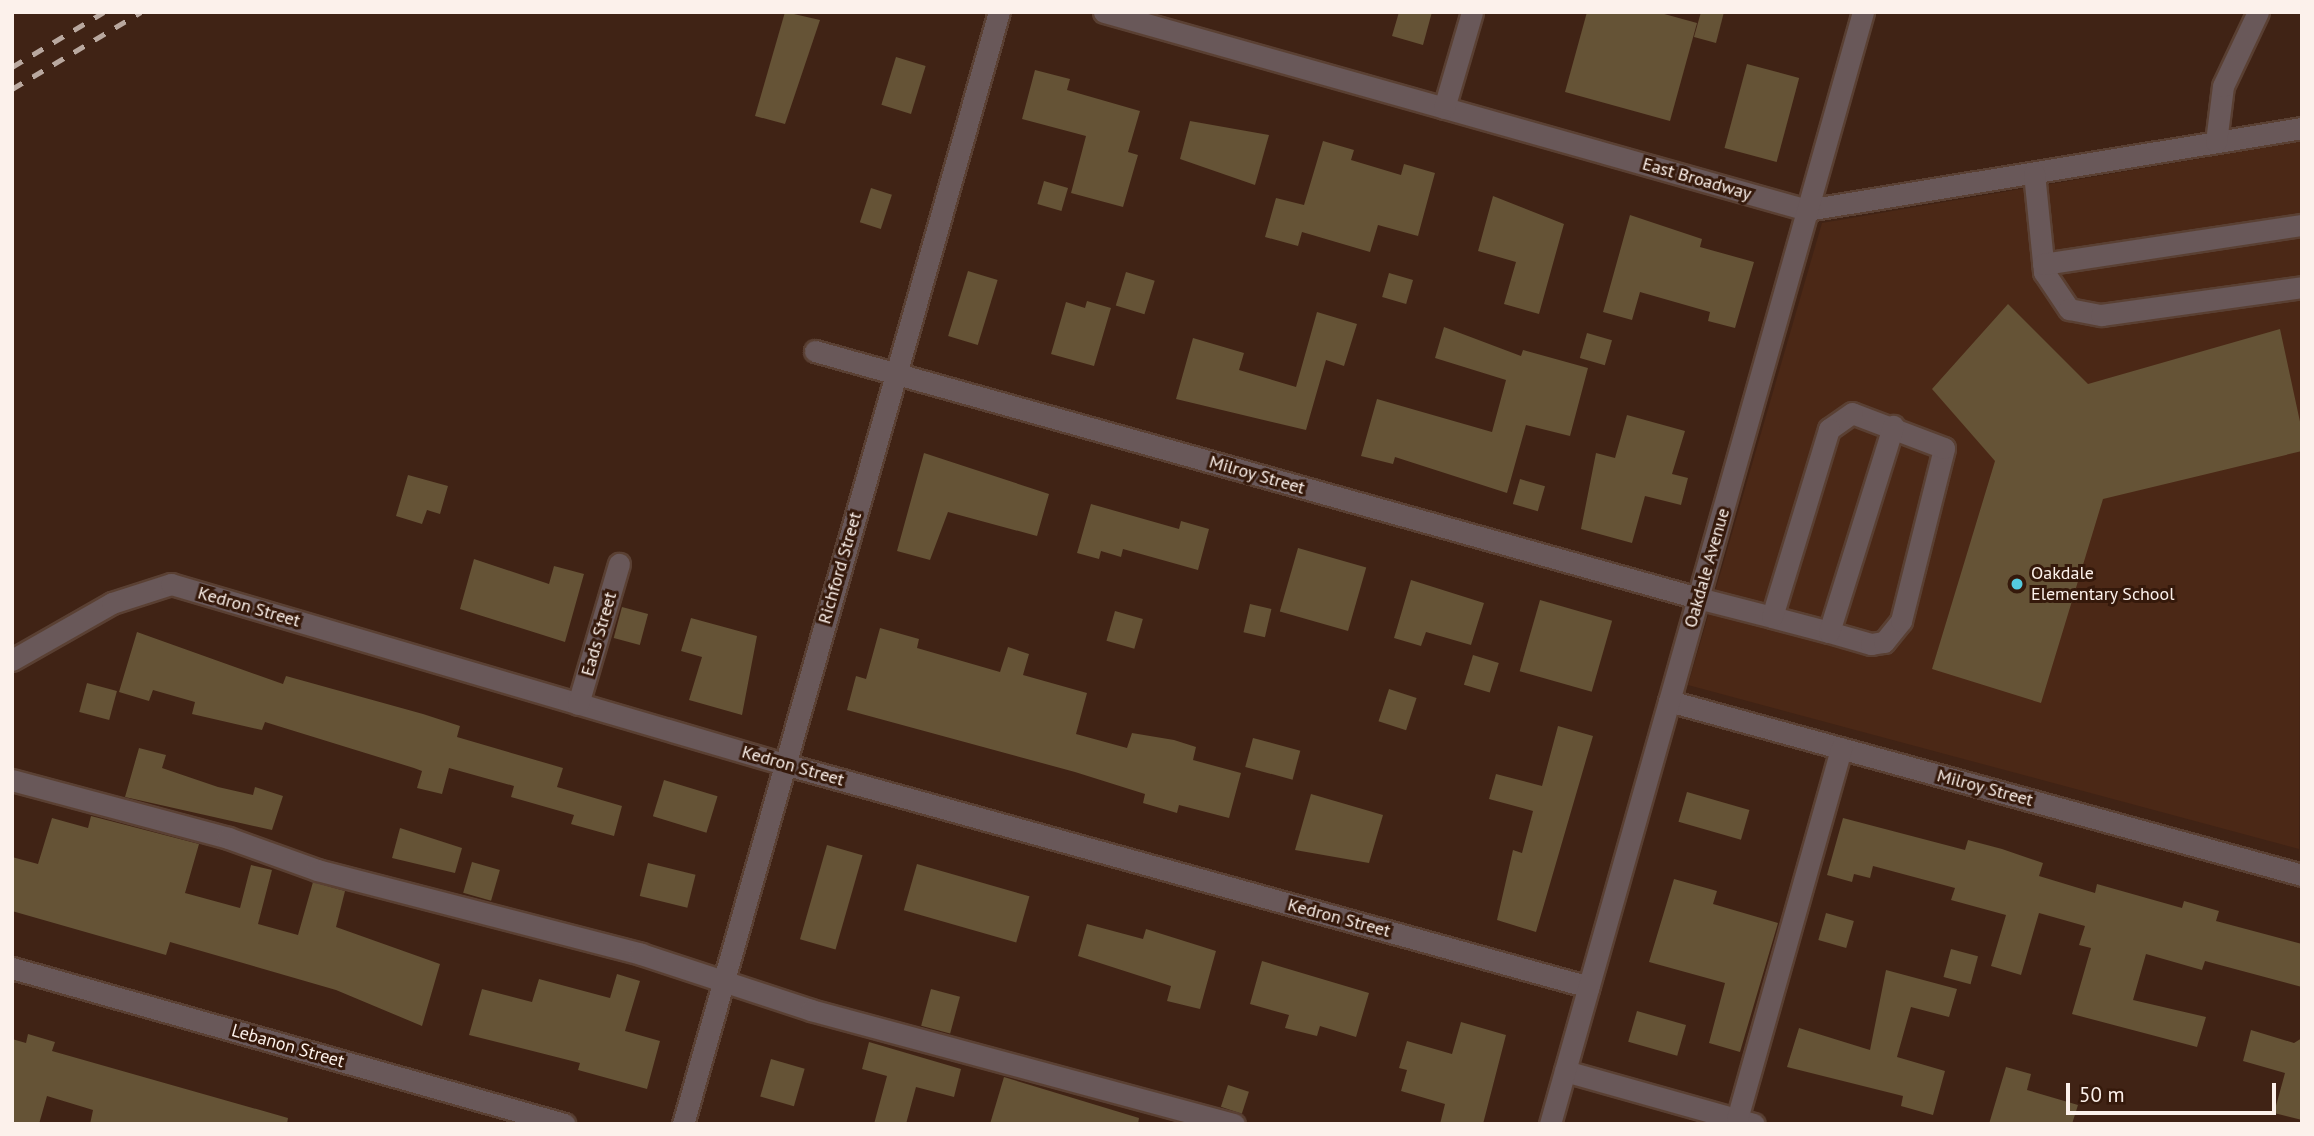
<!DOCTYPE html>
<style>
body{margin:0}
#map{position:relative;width:2314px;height:1136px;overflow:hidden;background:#402315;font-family:"PT Sans",sans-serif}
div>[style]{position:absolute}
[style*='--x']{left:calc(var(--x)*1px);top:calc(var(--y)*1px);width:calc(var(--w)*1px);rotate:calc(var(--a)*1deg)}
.built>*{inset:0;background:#4b2816}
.building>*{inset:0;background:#655336;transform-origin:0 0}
.roads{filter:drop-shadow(2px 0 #5a4033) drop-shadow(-2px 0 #5a4033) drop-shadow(0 2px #5a4033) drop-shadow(0 -2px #5a4033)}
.minor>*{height:21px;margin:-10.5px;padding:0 10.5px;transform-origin:10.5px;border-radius:10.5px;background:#695859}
.rail>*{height:5px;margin-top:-2.5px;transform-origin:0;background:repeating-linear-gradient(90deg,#b9a89f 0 12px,transparent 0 24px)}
.dots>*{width:19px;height:19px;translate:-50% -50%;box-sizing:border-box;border:4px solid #35190b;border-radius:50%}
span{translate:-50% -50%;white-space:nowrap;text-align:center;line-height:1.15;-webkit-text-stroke:6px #35190b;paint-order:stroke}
.street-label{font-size:18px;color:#fcf1eb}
.poi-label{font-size:18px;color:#fcf1eb}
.left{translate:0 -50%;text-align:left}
.frame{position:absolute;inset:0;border:14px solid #fcf1eb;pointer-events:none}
.scale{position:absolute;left:2066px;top:1083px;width:210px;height:32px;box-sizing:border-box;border:4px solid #fcf1eb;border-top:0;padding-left:9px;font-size:21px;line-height:24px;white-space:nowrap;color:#fcf1eb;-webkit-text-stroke:5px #35190b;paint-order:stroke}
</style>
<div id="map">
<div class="built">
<i style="clip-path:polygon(2302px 141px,2299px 849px,1688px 685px,1822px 223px)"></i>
</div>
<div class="building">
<i style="clip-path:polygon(785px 12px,820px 20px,785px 124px,755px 116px)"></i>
<i style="clip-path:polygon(1399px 12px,1432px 12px,1423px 45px,1392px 36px)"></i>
<i style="clip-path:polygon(1587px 12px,1657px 12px,1697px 23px,1670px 121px,1565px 92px)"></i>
<i style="clip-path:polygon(1701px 12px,1724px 12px,1716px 43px,1694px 37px)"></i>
<i style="left:896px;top:57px;width:31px;height:50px;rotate:17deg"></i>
<i style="left:1747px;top:64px;width:54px;height:87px;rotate:15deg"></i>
<i style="clip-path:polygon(1035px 70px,1070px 79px,1067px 90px,1140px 111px,1128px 152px,1138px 155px,1123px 207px,1071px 193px,1086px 136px,1022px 119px)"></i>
<i style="clip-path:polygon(1190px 121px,1269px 135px,1255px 185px,1180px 159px)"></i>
<i style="clip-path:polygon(1323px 141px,1354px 150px,1351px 160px,1401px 175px,1404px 164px,1435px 173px,1418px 236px,1378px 225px,1370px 252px,1302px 232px,1298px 246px,1265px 237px,1276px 198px,1304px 205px)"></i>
<i style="left:1044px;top:181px;width:25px;height:24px;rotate:16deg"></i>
<i style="left:871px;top:188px;width:22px;height:36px;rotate:18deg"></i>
<i style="clip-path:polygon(1493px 196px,1564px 224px,1539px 314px,1504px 304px,1516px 262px,1478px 251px)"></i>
<i style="clip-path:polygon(1630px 215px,1702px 239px,1700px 247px,1754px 262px,1735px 328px,1708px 321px,1710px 312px,1640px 292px,1632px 320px,1603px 312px)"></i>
<i style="left:968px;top:271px;width:31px;height:68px;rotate:17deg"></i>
<i style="left:1126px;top:272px;width:30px;height:35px;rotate:17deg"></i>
<i style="left:1389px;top:273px;width:25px;height:25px;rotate:16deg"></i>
<i style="clip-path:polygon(1087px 301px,1111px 308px,1094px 366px,1051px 354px,1066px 302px,1085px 308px)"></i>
<i style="clip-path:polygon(2008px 304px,2088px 384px,2280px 329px,2302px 431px,2302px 451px,2103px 499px,2041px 703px,1932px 669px,1995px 461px,1932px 389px)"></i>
<i style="clip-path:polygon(1317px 312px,1357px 324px,1344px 366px,1326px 360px,1306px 430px,1176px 399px,1193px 338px,1244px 353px,1239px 370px,1296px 387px)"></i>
<i style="clip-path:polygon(1444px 327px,1521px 356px,1523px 350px,1588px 368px,1570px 436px,1526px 425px,1507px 493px,1395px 457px,1393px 464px,1361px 456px,1377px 399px,1492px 432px,1506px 380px,1435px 358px)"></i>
<i style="left:1587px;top:333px;width:26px;height:26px;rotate:16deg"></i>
<i style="clip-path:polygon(1627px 415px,1685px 431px,1672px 474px,1688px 478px,1681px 505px,1645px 496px,1632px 543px,1581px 529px,1596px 453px,1615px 458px)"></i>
<i style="clip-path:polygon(924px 453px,1049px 494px,1037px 536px,948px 512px,930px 560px,897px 551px)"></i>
<i style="clip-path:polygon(408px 475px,448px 486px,440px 514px,427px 510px,422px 524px,396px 516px)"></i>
<i style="left:1520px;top:479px;width:26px;height:26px;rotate:16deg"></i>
<i style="clip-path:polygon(1091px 504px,1179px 529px,1181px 521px,1209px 529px,1198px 570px,1123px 549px,1121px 557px,1101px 551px,1099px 559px,1077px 553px)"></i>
<i style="left:1298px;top:548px;width:71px;height:66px;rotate:16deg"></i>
<i style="clip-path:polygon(474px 559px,549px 584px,554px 566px,584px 574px,565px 642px,460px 609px)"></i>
<i style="clip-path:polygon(1411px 580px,1484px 603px,1471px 645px,1426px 632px,1421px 646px,1394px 638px)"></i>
<i style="left:1540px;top:600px;width:75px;height:74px;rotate:16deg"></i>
<i style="left:1250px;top:604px;width:22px;height:29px;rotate:13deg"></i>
<i style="left:622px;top:607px;width:27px;height:32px;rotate:15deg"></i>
<i style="left:1115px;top:611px;width:29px;height:31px;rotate:16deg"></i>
<i style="clip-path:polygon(691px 618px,757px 636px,742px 715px,689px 700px,702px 657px,681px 651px)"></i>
<i style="clip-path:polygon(880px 628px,919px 639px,917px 648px,1000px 672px,1008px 647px,1029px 654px,1023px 675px,1087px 693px,1076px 734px,1127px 748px,1132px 733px,1174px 740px,1196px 747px,1193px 760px,1241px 773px,1229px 818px,1179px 805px,1177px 813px,1143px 803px,1145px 794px,1075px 772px,847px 710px,856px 676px,866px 679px)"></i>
<i style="clip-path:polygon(137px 632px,283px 684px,286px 676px,423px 714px,460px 726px,457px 737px,563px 768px,557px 787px,622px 806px,614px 836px,571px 824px,574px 815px,511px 797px,514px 786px,449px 768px,442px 794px,417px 788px,422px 771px,414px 768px,265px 722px,262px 730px,192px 714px,195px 702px,153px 690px,149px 701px,119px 692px)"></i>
<i style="left:1473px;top:655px;width:27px;height:31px;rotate:17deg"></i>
<i style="left:87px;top:683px;width:31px;height:30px;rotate:15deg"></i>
<i style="left:1389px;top:689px;width:29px;height:34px;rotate:18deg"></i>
<i style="clip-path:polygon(1558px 726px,1593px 736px,1536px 932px,1497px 920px,1513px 850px,1522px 853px,1533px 811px,1489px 799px,1496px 774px,1542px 786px)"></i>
<i style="left:1253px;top:738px;width:49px;height:30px;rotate:15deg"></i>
<i style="clip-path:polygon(139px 748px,166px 755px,162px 768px,218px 787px,253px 795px,255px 787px,283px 796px,272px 830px,125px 797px)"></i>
<i style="left:664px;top:780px;width:56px;height:38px;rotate:17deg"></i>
<i style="left:1687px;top:792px;width:65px;height:31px;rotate:16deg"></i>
<i style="clip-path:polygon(1311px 794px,1383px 815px,1369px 863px,1295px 850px)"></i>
<i style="clip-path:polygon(91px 816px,199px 844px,185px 893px,240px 908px,251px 865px,272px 870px,258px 924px,298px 935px,313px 882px,345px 891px,336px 927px,440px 964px,422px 1026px,336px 990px,170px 942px,166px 955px,12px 911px,12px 857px,38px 864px,52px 818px,88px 828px)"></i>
<i style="clip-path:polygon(1843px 818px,1965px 850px,1968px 840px,2002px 849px,2043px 863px,2039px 876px,2095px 893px,2097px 884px,2182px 908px,2184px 901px,2219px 911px,2216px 921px,2302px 944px,2302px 987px,2205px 961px,2202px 970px,2146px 954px,2133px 1000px,2206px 1017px,2197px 1047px,2072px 1014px,2091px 948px,2079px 945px,2085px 926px,2039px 913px,2021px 975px,1991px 966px,2006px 915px,1951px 900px,1955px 888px,1873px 866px,1870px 878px,1854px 874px,1852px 882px,1827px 875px)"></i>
<i style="clip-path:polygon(400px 828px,462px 848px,455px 873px,392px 858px)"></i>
<i style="left:827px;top:845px;width:37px;height:98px;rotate:16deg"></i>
<i style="left:472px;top:862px;width:29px;height:32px;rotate:16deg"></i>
<i style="left:648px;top:863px;width:49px;height:34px;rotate:14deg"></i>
<i style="left:917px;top:864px;width:117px;height:48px;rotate:16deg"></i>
<i style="clip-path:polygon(1674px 879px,1717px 891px,1713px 904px,1778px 923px,1740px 1052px,1709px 1043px,1725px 983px,1649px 962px)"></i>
<i style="left:1826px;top:913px;width:29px;height:28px;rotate:16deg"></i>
<i style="clip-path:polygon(1087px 924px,1143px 939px,1146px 929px,1216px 951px,1200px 1009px,1167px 1001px,1171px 986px,1078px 956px)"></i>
<i style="left:1951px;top:949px;width:28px;height:29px;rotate:15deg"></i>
<i style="clip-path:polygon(1262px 961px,1369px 993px,1356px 1037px,1320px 1026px,1317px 1036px,1285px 1028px,1289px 1015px,1250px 1004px)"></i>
<i style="clip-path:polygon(1886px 970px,1957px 989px,1949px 1017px,1911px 1007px,1897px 1057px,1945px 1071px,1933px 1115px,1901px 1106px,1903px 1096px,1787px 1067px,1799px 1028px,1870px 1050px)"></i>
<i style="clip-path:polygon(617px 974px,640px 981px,625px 1031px,660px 1041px,647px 1089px,578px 1070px,580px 1063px,469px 1035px,482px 989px,532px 1002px,539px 979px,610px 998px)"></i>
<i style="left:931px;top:989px;width:30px;height:38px;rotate:15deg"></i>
<i style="left:1637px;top:1011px;width:51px;height:32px;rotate:16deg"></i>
<i style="clip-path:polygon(1461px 1022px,1506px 1035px,1483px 1124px,1440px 1124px,1445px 1104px,1401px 1091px,1407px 1070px,1399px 1068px,1407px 1041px,1452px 1054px)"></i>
<i style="clip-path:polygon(2251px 1030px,2294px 1043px,2302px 1038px,2302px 1120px,2274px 1113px,2285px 1073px,2243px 1061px)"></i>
<i style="clip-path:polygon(28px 1034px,55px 1042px,52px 1051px,288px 1118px,287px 1124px,90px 1124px,93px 1110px,47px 1096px,39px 1124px,12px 1124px,12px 1039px,26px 1043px)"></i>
<i style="clip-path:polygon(869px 1042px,961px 1069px,954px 1097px,916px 1087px,906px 1124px,874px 1124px,887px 1076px,862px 1069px)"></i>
<i style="left:771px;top:1059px;width:35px;height:39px;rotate:16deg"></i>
<i style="clip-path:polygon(2006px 1067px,2031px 1074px,2027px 1090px,2078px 1105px,2072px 1124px,1989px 1124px)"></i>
<i style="clip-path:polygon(1004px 1077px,1139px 1118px,1138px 1124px,990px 1124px)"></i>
<i style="left:1228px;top:1085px;width:22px;height:23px;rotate:18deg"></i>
</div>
<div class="roads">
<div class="minor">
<i style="--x:1104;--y:12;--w:730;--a:15.73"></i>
<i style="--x:1807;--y:210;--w:502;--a:-9.41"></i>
<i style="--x:1444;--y:108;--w:100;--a:-73.7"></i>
<i style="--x:2216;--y:142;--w:56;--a:-82.9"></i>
<i style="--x:2223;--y:86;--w:82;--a:-64.7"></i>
<i style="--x:2034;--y:173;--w:100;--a:84.2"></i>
<i style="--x:2044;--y:272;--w:45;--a:56"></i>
<i style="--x:2069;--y:309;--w:33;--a:11"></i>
<i style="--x:2101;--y:315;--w:203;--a:-7.9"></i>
<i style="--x:2043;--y:264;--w:262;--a:-8.6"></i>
<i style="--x:815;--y:351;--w:917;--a:15.63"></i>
<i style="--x:1698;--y:598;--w:76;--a:14.4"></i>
<i style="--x:1772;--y:617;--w:59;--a:14.7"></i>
<i style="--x:1829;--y:632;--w:44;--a:15.9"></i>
<i style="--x:1871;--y:644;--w:13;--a:-9"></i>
<i style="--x:1884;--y:642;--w:27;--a:-51"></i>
<i style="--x:1901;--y:621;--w:178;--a:-76"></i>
<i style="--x:1944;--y:448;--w:98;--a:-159.2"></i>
<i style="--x:1852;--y:413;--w:28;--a:145"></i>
<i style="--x:1829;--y:429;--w:196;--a:106.9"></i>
<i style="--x:1829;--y:632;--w:216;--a:-72.7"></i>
<i style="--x:12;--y:660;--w:115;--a:-29.7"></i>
<i style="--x:112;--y:603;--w:62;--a:-17.9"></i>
<i style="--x:171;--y:584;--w:639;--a:16.36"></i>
<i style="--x:784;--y:764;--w:835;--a:15.48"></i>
<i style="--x:1669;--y:701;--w:656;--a:15.37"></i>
<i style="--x:578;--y:704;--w:146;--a:-73.7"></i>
<i style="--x:12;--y:780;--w:224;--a:15"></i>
<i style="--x:228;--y:838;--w:95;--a:19.8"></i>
<i style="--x:317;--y:870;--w:335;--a:14.5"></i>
<i style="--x:641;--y:954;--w:179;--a:18.2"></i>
<i style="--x:811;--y:1010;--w:438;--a:15.1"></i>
<i style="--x:12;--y:968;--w:574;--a:15.78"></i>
<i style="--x:1565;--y:1071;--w:196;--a:15.7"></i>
<i style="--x:1737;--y:1119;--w:385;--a:-74.3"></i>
<i style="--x:683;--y:1124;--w:1156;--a:-74.14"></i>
<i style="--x:1550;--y:1124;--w:1155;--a:-74.28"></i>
</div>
</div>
<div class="rail">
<i style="--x:12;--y:67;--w:107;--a:-30.9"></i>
<i style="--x:12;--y:89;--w:150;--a:-30.8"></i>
</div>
<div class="dots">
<i style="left:2017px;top:584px;background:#54cade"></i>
</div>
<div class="street-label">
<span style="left:1697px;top:179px;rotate:16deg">East Broadway</span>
<span style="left:1257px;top:475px;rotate:16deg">Milroy Street</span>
<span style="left:840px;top:568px;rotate:-74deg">Richford Street</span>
<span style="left:1707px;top:568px;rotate:-74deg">Oakdale Avenue</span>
<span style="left:249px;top:607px;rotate:16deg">Kedron Street</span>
<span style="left:599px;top:634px;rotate:-74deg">Eads Street</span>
<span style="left:793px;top:766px;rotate:16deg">Kedron Street</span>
<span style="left:1985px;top:788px;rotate:15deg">Milroy Street</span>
<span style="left:1339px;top:918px;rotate:15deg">Kedron Street</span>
<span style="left:288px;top:1046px;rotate:16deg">Lebanon Street</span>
</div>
<div class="poi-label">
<span class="left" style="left:2031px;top:584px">Oakdale<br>Elementary School</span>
</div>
<div class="frame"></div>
<div class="scale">50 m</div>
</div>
